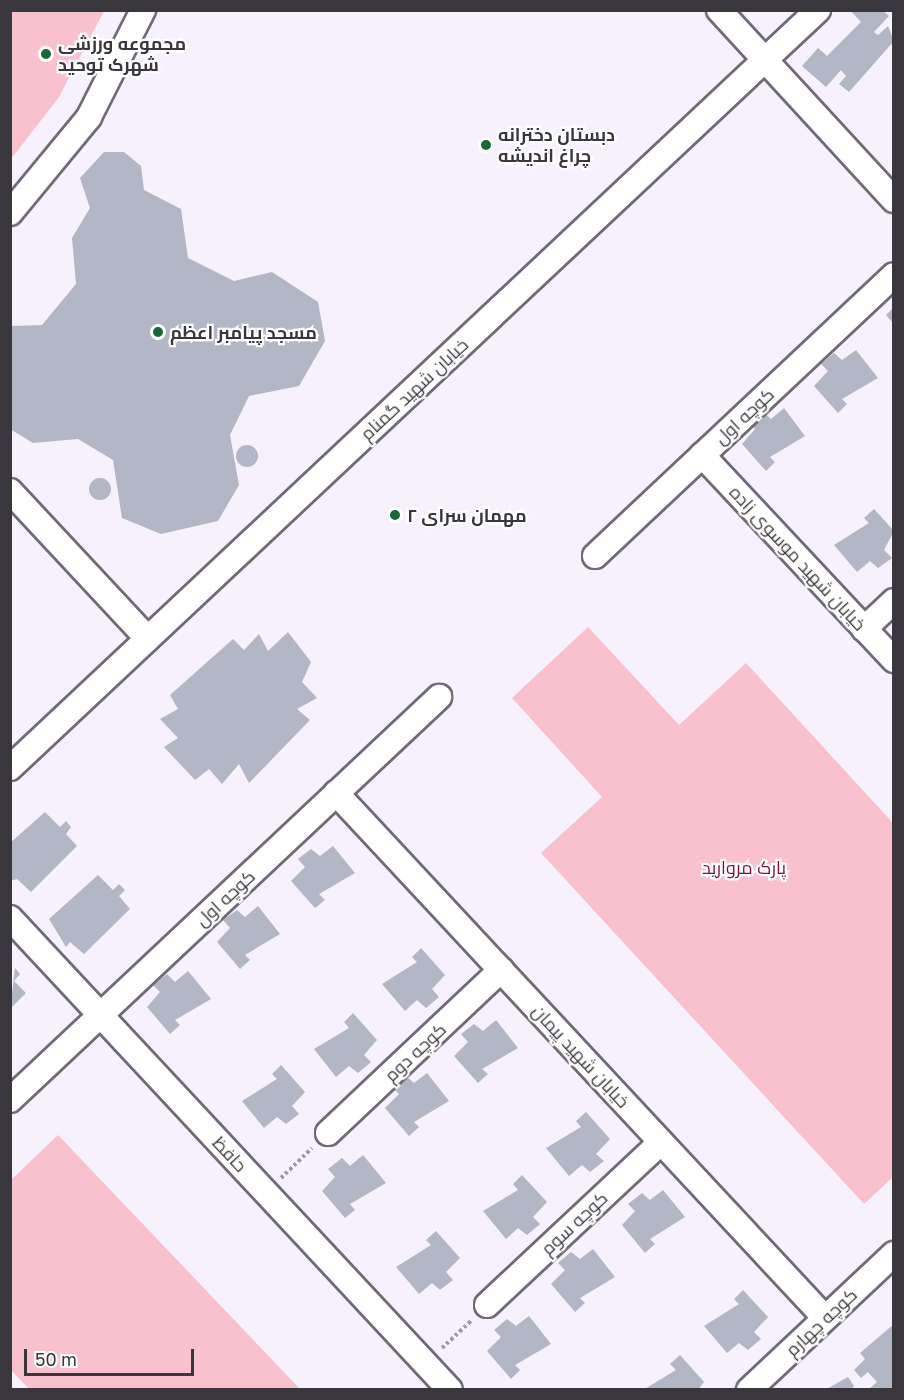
<!DOCTYPE html>
<meta charset="utf-8">
<style>
body{margin:0}
#map{position:relative;width:904px;height:1400px;overflow:hidden;background:#f6f1fd;font-family:"Golos Text",Cairo,sans-serif}
div>[style]{position:absolute}
[style*='--x']{left:calc(var(--x)*1px);top:calc(var(--y)*1px);width:calc(var(--w)*1px);rotate:calc(var(--a)*1deg)}
.green>*{inset:0;background:#f8c1cd}
.building>*{inset:0;background:#b2b6c5}
.round{border-radius:50%}
.path>*{height:4px;margin-top:-2px;transform-origin:0;background:repeating-linear-gradient(90deg,#9e9aa3 0 3px,transparent 0 6px)}
.roads{filter:drop-shadow(2px 0 #706a78) drop-shadow(-2px 0 #706a78) drop-shadow(0 2px #706a78) drop-shadow(0 -2px #706a78)}
.minor>*{height:24px;margin:-12px;padding:0 12px;transform-origin:12px;border-radius:12px;background:#fff}
.dots>*{width:16px;height:16px;translate:-50% -50%;box-sizing:border-box;border:3px solid #fff;border-radius:50%}
span{translate:-50% -50%;white-space:nowrap;text-align:center;line-height:1.15;-webkit-text-stroke:4.5px #fff;paint-order:stroke}
.poi-label{font-size:18px;color:#39373d;font-weight:700}
.left{translate:0 -50%;text-align:left}
.street-label{font-size:18px;color:#39373d}
.park-label{font-size:18px;color:#7e0e3b}
.frame{position:absolute;inset:0;border:12px solid #39373d;pointer-events:none}
.scale{position:absolute;left:24px;top:1349px;width:170px;height:27px;box-sizing:border-box;border:3px solid #39373d;border-top:0;padding-left:8px;font-size:18px;line-height:21px;white-space:nowrap;color:#39373d;-webkit-text-stroke:4px #fff;paint-order:stroke}
</style>
<div id="map">
<div class="green">
<i style="clip-path:polygon(10px 11px,104px 11px,59px 97px,11px 159px)"></i>
<i style="clip-path:polygon(588px 627px,679px 725px,746px 663px,893px 823px,893px 1177px,864px 1204px,541px 853px,602px 797px,512px 698px)"></i>
<i style="clip-path:polygon(58px 1135px,300px 1389px,29px 1389px,11px 1370px,11px 1180px)"></i>
</div>
<div class="building">
<i style="clip-path:polygon(850px 10px,882px 10px,889px 16px,874px 32px,878px 35px,888px 26px,894px 41px,849px 92px,839px 84px,846px 76px,841px 70px,826px 87px,802px 66px,818px 48px,827px 56px,861px 22px)"></i>
<i style="clip-path:polygon(104px 152px,124px 152px,141px 166px,144px 190px,181px 209px,188px 258px,234px 281px,272px 272px,318px 302px,325px 341px,299px 386px,249px 396px,230px 435px,239px 485px,218px 521px,161px 534px,122px 518px,113px 460px,78px 439px,33px 443px,10px 429px,10px 326px,42px 325px,76px 284px,72px 238px,90px 208px,80px 178px)"></i>
<i style="clip-path:polygon(894px 307px,894px 324px,886px 315px)"></i>
<i style="clip-path:polygon(856px 350px,878px 378px,842px 399px,847px 404px,838px 413px,814px 386px,828px 371px,821px 364px,834px 353px,842px 360px)"></i>
<i style="clip-path:polygon(784px 408px,805px 436px,770px 457px,775px 462px,766px 471px,742px 444px,755px 429px,749px 422px,762px 411px,771px 419px)"></i>
<i class="round" style="left:236px;top:445px;width:22px;height:22px"></i>
<i class="round" style="left:89px;top:478px;width:22px;height:22px"></i>
<i style="clip-path:polygon(874px 509px,894px 531px,884px 550px,892px 558px,878px 568px,870px 561px,857px 572px,834px 545px,869px 523px,864px 518px)"></i>
<i style="clip-path:polygon(288px 632px,311px 662px,302px 682px,317px 698px,297px 709px,310px 720px,249px 783px,239px 764px,222px 784px,209px 769px,195px 780px,164px 747px,178px 738px,160px 719px,178px 709px,170px 695px,233px 639px,244px 650px,259px 634px,268px 651px)"></i>
<i style="clip-path:polygon(45px 812px,60px 827px,66px 821px,71px 827px,66px 834px,77px 846px,31px 892px,17px 879px,10px 881px,10px 843px)"></i>
<i style="clip-path:polygon(333px 846px,355px 873px,319px 894px,325px 900px,315px 908px,291px 881px,305px 867px,298px 859px,311px 849px,320px 856px)"></i>
<i style="clip-path:polygon(98px 875px,113px 890px,119px 884px,125px 890px,119px 896px,130px 909px,84px 954px,70px 942px,66px 947px,49px 919px)"></i>
<i style="clip-path:polygon(258px 906px,280px 934px,245px 955px,250px 960px,240px 969px,217px 942px,230px 928px,223px 920px,237px 910px,245px 917px)"></i>
<i style="clip-path:polygon(421px 948px,445px 975px,432px 989px,439px 997px,426px 1008px,417px 1000px,405px 1011px,382px 984px,417px 962px,412px 957px)"></i>
<i style="clip-path:polygon(15px 968px,20px 974px,14px 981px,26px 993px,10px 1009px)"></i>
<i style="clip-path:polygon(188px 971px,211px 999px,175px 1020px,180px 1025px,170px 1034px,147px 1007px,160px 992px,153px 985px,167px 974px,175px 982px)"></i>
<i style="clip-path:polygon(353px 1013px,377px 1040px,364px 1055px,371px 1062px,358px 1073px,349px 1066px,336px 1077px,314px 1049px,349px 1028px,344px 1022px)"></i>
<i style="clip-path:polygon(496px 1020px,518px 1048px,482px 1069px,488px 1074px,478px 1083px,454px 1056px,468px 1042px,461px 1034px,474px 1024px,483px 1031px)"></i>
<i style="clip-path:polygon(281px 1065px,305px 1092px,292px 1106px,299px 1114px,286px 1124px,277px 1117px,264px 1128px,242px 1101px,277px 1079px,272px 1074px)"></i>
<i style="clip-path:polygon(427px 1073px,449px 1101px,414px 1122px,419px 1127px,409px 1136px,385px 1108px,399px 1094px,392px 1087px,406px 1076px,414px 1083px)"></i>
<i style="clip-path:polygon(586px 1112px,610px 1139px,596px 1154px,604px 1161px,590px 1172px,582px 1165px,569px 1176px,546px 1148px,581px 1127px,576px 1121px)"></i>
<i style="clip-path:polygon(363px 1155px,386px 1183px,350px 1204px,355px 1210px,345px 1218px,322px 1191px,335px 1177px,328px 1169px,342px 1158px,350px 1166px)"></i>
<i style="clip-path:polygon(522px 1175px,547px 1202px,533px 1217px,540px 1224px,527px 1235px,518px 1228px,506px 1239px,483px 1211px,518px 1190px,513px 1184px)"></i>
<i style="clip-path:polygon(663px 1190px,685px 1217px,650px 1239px,655px 1244px,645px 1253px,622px 1225px,635px 1211px,628px 1204px,642px 1193px,650px 1200px)"></i>
<i style="clip-path:polygon(436px 1231px,460px 1258px,446px 1272px,453px 1280px,440px 1290px,432px 1283px,419px 1294px,396px 1267px,431px 1245px,426px 1240px)"></i>
<i style="clip-path:polygon(593px 1249px,615px 1277px,580px 1298px,585px 1303px,575px 1312px,551px 1284px,565px 1270px,558px 1263px,571px 1252px,580px 1259px)"></i>
<i style="clip-path:polygon(743px 1290px,768px 1317px,754px 1332px,761px 1339px,748px 1350px,739px 1343px,727px 1353px,704px 1326px,739px 1304px,734px 1299px)"></i>
<i style="clip-path:polygon(529px 1316px,551px 1344px,515px 1365px,520px 1370px,511px 1379px,487px 1351px,501px 1337px,494px 1330px,507px 1319px,516px 1326px)"></i>
<i style="clip-path:polygon(894px 1324px,894px 1390px,868px 1390px,877px 1382px,868px 1372px,861px 1378px,854px 1370px,865px 1359px,860px 1353px)"></i>
<i style="clip-path:polygon(680px 1355px,704px 1382px,698px 1390px,643px 1390px,676px 1370px,670px 1364px)"></i>
<i style="clip-path:polygon(848px 1377px,854px 1386px,851px 1390px,825px 1390px)"></i>
</div>
<div class="path">
<i style="--x:281;--y:1178;--w:43;--a:-44.1"></i>
<i style="--x:442;--y:1348;--w:41;--a:-43"></i>
</div>
<div class="roads">
<div class="minor">
<i style="--x:719;--y:10;--w:258;--a:47.4"></i>
<i style="--x:10;--y:213;--w:124;--a:-50.5"></i>
<i style="--x:89;--y:117;--w:120;--a:-63.2"></i>
<i style="--x:702;--y:455;--w:281;--a:46.9"></i>
<i style="--x:10;--y:491;--w:202;--a:47"></i>
<i style="--x:595;--y:556;--w:410;--a:-43.2"></i>
<i style="--x:864;--y:629;--w:41;--a:-43"></i>
<i style="--x:10;--y:768;--w:1108;--a:-43.17"></i>
<i style="--x:336;--y:793;--w:717;--a:47.03"></i>
<i style="--x:10;--y:918;--w:645;--a:47.01"></i>
<i style="--x:10;--y:1100;--w:589;--a:-43.21"></i>
<i style="--x:328;--y:1133;--w:238;--a:-43.3"></i>
<i style="--x:487;--y:1305;--w:238;--a:-43.1"></i>
<i style="--x:749;--y:1390;--w:199;--a:-43.2"></i>
</div>
</div>
<div class="dots">
<i style="left:46px;top:54px;background:#17693a"></i>
<i style="left:486px;top:145px;background:#17693a"></i>
<i style="left:158px;top:332px;background:#17693a"></i>
<i style="left:395px;top:515px;background:#17693a"></i>
</div>
<div class="poi-label">
<span class="left" style="left:58px;top:54px">مجموعه ورزشی<br>شهرک توحید</span>
<span class="left" style="left:498px;top:145px">دبستان دخترانه<br>چراغ اندیشه</span>
<span class="left" style="left:170px;top:332px">مسجد پیامبر اعظم</span>
<span class="left" style="left:407px;top:515px">مهمان سرای ۲</span>
</div>
<div class="street-label">
<span style="left:414px;top:389px;rotate:-43deg">خیابان شهید گمنام</span>
<span style="left:744px;top:416px;rotate:-43deg">کوچه اول</span>
<span style="left:798px;top:558px;rotate:47deg">خیابان شهید موسوی زاده</span>
<span style="left:225px;top:898px;rotate:-43deg">کوچه اول</span>
<span style="left:415px;top:1052px;rotate:-43deg">کوچه دوم</span>
<span style="left:581px;top:1056px;rotate:47deg">خیابان شهید پیمان</span>
<span style="left:230px;top:1154px;rotate:47deg">حافظ</span>
<span style="left:574px;top:1223px;rotate:-43deg">کوچه سوم</span>
<span style="left:821px;top:1322px;rotate:-43deg">کوچه چهارم</span>
</div>
<div class="park-label">
<span style="left:744px;top:867px">پارک مروارید</span>
</div>
<div class="frame"></div>
<div class="scale">50 m</div>
</div>
